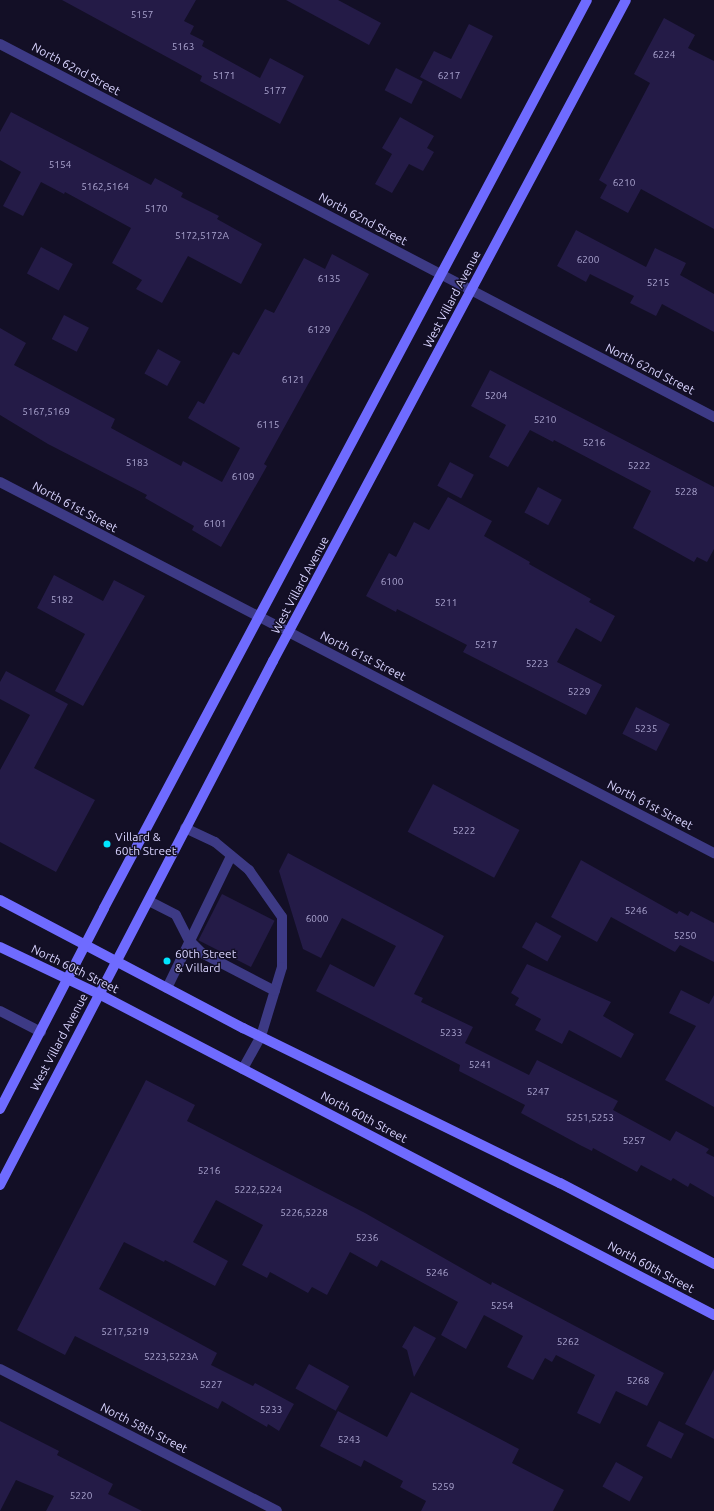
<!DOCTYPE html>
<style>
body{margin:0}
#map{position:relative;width:714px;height:1511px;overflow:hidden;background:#130f26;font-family:Ubuntu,sans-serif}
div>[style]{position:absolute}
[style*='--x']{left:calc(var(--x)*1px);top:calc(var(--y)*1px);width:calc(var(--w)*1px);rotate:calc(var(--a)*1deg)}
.building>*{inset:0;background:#241b47;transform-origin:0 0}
.lane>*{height:10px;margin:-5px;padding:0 5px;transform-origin:5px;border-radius:5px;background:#3d3a85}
.street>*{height:10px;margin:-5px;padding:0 5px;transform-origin:5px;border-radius:5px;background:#3d3a85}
.secondary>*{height:10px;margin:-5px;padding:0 5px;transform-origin:5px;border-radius:5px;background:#6f6bff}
.dots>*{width:11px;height:11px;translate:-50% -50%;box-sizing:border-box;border:2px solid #130f26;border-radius:50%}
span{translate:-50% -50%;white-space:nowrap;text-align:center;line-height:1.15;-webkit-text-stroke:3px #130f26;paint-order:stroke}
.number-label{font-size:10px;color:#aca6d1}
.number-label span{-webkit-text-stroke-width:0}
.street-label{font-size:12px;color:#d9d4ff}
.poi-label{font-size:12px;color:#d9d4ff}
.left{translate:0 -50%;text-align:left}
</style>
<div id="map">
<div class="building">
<i style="clip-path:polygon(62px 0,196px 0,184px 21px,194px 26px,190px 34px,204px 41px,202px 46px,260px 78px,270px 58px,304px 76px,280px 124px,200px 81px,202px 76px)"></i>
<i style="clip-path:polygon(286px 0,338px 0,381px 23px,369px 45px)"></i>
<i style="clip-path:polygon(664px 18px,695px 35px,688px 48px,714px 61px,714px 229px,641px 189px,628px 213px,600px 198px,607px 185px,599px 180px,650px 83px,634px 74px)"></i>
<i style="clip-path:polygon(469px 24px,493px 36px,461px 99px,420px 77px,434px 51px,451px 59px)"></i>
<i style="left:396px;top:68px;width:30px;height:25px;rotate:27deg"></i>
<i style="clip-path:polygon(11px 112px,151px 185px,155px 178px,183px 193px,181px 197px,219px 216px,217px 219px,262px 244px,241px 284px,188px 256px,162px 303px,136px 289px,142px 280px,112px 263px,131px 228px,65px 192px,64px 194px,41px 182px,23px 216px,3px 206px,21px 172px,0 160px,0 132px)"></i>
<i style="clip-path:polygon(400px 117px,434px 136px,427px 148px,434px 152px,423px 171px,409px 164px,392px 193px,375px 184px,392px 154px,382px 148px)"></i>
<i style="clip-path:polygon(576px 230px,646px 267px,655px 248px,686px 263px,680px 275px,714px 294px,714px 332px,662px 304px,656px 316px,630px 303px,634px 296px,590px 274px,586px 282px,557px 266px)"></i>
<i style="left:41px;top:247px;width:36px;height:30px;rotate:28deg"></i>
<i style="clip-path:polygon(332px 254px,369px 274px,264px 464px,267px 466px,221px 547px,192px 530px,194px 526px,145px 498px,147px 495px,48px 444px,0 415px,0 328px,26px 343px,14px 365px,115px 419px,111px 428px,181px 466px,183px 461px,222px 482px,240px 448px,188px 418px,198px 401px,204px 404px,233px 352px,239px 355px,265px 309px,274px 313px,304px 258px,325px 269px)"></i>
<i style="left:64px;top:315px;width:28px;height:27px;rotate:27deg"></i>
<i style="left:158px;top:349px;width:26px;height:28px;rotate:29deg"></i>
<i style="clip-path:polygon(490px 370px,714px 487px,714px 549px,707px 562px,697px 557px,694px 562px,633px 528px,651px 491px,554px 440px,553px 442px,530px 430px,508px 467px,489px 457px,506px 425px,471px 406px)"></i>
<i style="left:450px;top:462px;width:27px;height:27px;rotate:28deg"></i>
<i style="left:538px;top:487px;width:27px;height:29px;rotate:28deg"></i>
<i style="clip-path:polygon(448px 497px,492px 521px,484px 536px,530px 562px,529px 564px,591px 599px,589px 602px,615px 616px,601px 642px,576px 628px,557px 662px,602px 685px,586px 715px,463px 652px,467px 645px,397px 609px,396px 612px,366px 596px,389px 553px,396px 557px,414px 522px,429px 530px)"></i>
<i style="clip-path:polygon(54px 575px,103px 601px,114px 580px,145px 596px,83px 706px,55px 691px,85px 634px,37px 608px)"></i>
<i style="clip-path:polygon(6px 671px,68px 704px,34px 768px,95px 800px,56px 872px,0 842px,0 770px,30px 715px,0 699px,0 682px)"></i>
<i style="left:636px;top:707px;width:38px;height:30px;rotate:27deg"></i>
<i style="left:433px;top:784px;width:98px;height:54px;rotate:28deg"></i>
<i style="clip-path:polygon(288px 853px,444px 936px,414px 994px,423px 998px,421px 1002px,473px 1027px,465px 1043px,529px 1075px,537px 1060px,618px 1101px,613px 1110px,670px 1141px,676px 1131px,709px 1149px,706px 1153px,714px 1157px,714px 1197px,690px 1183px,688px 1187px,673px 1178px,671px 1181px,641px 1165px,637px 1172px,593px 1148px,592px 1151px,580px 1145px,521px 1113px,525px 1105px,459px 1071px,460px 1065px,316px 991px,330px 964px,374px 987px,396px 946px,342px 918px,321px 958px,303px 949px,279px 871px)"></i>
<i style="clip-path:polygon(581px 860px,677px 914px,679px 911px,688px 916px,691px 911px,714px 923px,714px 962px,680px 945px,675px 952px,611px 917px,597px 942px,551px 917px)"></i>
<i style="left:222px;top:894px;width:59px;height:52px;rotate:27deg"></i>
<i style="left:536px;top:922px;width:29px;height:29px;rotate:29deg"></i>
<i style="clip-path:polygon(527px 964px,611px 1002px,603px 1016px,634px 1034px,621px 1058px,569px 1030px,562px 1044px,535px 1030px,541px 1019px,515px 1005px,519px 998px,511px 993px)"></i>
<i style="clip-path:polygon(681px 990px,709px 1004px,714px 995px,714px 1107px,665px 1080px,696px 1026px,669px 1013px)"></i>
<i style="clip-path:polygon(146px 1080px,195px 1105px,187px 1121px,365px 1213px,491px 1285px,492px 1282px,664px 1373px,647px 1406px,616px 1391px,600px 1424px,577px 1413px,595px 1375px,556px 1355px,552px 1362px,545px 1358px,533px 1380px,507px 1367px,523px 1336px,484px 1315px,466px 1349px,441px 1335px,458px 1302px,381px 1260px,377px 1267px,350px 1252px,327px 1295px,312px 1287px,308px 1293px,270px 1272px,267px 1278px,242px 1265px,263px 1225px,216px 1200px,193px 1242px,228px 1261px,215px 1286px,165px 1260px,164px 1262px,124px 1242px,99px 1289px,217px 1353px,211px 1365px,253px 1386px,255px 1383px,294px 1404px,279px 1431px,268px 1424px,267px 1427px,222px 1401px,218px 1409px,75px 1336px,65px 1355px,17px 1330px)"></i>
<i style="clip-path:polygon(414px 1326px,436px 1338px,414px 1377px,407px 1350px,402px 1347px)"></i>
<i style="left:309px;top:1364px;width:46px;height:28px;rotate:29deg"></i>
<i style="clip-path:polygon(714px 1369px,714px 1439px,685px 1424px)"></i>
<i style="clip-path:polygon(411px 1392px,519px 1449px,512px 1463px,564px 1490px,553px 1511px,421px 1511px,426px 1501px,400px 1487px,403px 1481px,364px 1460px,361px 1467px,320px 1446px,338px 1411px,387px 1437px)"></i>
<i style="clip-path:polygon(0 1421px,59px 1451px,57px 1455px,113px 1484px,108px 1494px,142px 1511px,46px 1511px,54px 1496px,16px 1480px,0 1511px)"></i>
<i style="left:659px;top:1421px;width:28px;height:28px;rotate:27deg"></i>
<i style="left:616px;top:1462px;width:31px;height:28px;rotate:29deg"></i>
</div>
<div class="lane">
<i style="--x:185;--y:828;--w:33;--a:25"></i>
<i style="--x:215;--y:842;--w:44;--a:39.5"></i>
<i style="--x:249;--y:870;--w:57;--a:54.9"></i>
<i style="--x:282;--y:917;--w:50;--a:90"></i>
<i style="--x:282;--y:967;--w:72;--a:106.9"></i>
<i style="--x:261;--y:1036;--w:38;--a:119"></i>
<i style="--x:149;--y:901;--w:30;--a:27"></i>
<i style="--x:176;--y:915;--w:28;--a:63"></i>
<i style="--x:189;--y:940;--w:18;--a:45"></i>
<i style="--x:202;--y:953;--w:82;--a:27.5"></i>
<i style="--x:167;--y:988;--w:147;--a:-64.1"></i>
<i style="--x:0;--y:1011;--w:46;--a:27.1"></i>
</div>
<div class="street">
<i style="--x:0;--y:44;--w:806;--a:27.58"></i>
<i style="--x:0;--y:482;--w:805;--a:27.46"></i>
<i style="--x:0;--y:1369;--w:311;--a:27.1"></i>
</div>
<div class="secondary">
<i style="--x:0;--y:900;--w:275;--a:27.8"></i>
<i style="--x:243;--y:1028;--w:353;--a:26.1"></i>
<i style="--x:560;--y:1183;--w:174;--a:27.7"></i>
<i style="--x:0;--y:947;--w:110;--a:25.4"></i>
<i style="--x:99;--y:994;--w:694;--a:27.56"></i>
<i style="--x:0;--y:1109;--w:226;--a:-62.6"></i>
<i style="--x:104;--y:908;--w:1028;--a:-61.99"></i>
<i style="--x:0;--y:1185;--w:591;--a:-62.48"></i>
<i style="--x:273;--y:661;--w:749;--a:-61.9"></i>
</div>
<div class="dots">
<i style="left:107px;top:844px;background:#00e5ff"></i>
<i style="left:167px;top:961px;background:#00e5ff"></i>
</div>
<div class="number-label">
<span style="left:142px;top:15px">5157</span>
<span style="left:183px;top:47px">5163</span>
<span style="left:664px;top:55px">6224</span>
<span style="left:224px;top:76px">5171</span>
<span style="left:449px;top:76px">6217</span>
<span style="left:275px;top:91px">5177</span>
<span style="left:60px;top:165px">5154</span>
<span style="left:624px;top:183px">6210</span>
<span style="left:105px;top:187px">5162,5164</span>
<span style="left:156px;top:209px">5170</span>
<span style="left:202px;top:236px">5172,5172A</span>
<span style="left:588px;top:260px">6200</span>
<span style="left:329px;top:279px">6135</span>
<span style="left:658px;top:283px">5215</span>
<span style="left:319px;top:330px">6129</span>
<span style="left:293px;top:380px">6121</span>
<span style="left:496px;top:396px">5204</span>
<span style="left:46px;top:412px">5167,5169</span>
<span style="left:545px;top:420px">5210</span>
<span style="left:268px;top:425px">6115</span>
<span style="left:594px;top:443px">5216</span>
<span style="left:137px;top:463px">5183</span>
<span style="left:639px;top:466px">5222</span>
<span style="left:243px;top:477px">6109</span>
<span style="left:686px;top:492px">5228</span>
<span style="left:215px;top:524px">6101</span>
<span style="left:392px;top:582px">6100</span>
<span style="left:62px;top:600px">5182</span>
<span style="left:446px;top:603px">5211</span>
<span style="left:486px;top:645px">5217</span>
<span style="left:537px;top:664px">5223</span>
<span style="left:579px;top:692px">5229</span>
<span style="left:646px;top:729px">5235</span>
<span style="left:464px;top:831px">5222</span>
<span style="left:636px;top:911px">5246</span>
<span style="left:317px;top:919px">6000</span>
<span style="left:685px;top:936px">5250</span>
<span style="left:451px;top:1033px">5233</span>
<span style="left:480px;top:1065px">5241</span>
<span style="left:538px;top:1092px">5247</span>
<span style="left:590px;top:1118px">5251,5253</span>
<span style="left:634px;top:1141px">5257</span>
<span style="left:209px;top:1171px">5216</span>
<span style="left:258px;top:1190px">5222,5224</span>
<span style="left:304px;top:1213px">5226,5228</span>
<span style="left:367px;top:1238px">5236</span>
<span style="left:437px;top:1273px">5246</span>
<span style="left:502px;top:1306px">5254</span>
<span style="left:125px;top:1332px">5217,5219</span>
<span style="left:568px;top:1342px">5262</span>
<span style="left:171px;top:1357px">5223,5223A</span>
<span style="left:638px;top:1381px">5268</span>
<span style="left:211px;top:1385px">5227</span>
<span style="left:271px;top:1410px">5233</span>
<span style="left:349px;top:1440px">5243</span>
<span style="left:443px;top:1487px">5259</span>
<span style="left:81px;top:1496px">5220</span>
</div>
<div class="street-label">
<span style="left:76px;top:69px;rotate:28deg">North 62nd Street</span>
<span style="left:363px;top:219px;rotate:28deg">North 62nd Street</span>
<span style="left:452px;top:299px;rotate:-62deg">West Villard Avenue</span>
<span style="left:650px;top:369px;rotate:27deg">North 62nd Street</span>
<span style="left:75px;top:507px;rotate:28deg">North 61st Street</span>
<span style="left:300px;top:585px;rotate:-62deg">West Villard Avenue</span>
<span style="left:363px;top:656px;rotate:27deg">North 61st Street</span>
<span style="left:650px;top:805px;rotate:27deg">North 61st Street</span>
<span style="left:75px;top:969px;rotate:26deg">North 60th Street</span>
<span style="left:59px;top:1042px;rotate:-62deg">West Villard Avenue</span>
<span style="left:364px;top:1117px;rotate:28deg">North 60th Street</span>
<span style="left:651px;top:1267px;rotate:28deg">North 60th Street</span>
<span style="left:144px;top:1428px;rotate:27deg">North 58th Street</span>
</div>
<div class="poi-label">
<span class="left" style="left:115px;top:844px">Villard &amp;<br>60th Street</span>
<span class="left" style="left:175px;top:961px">60th Street<br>&amp; Villard</span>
</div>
</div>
